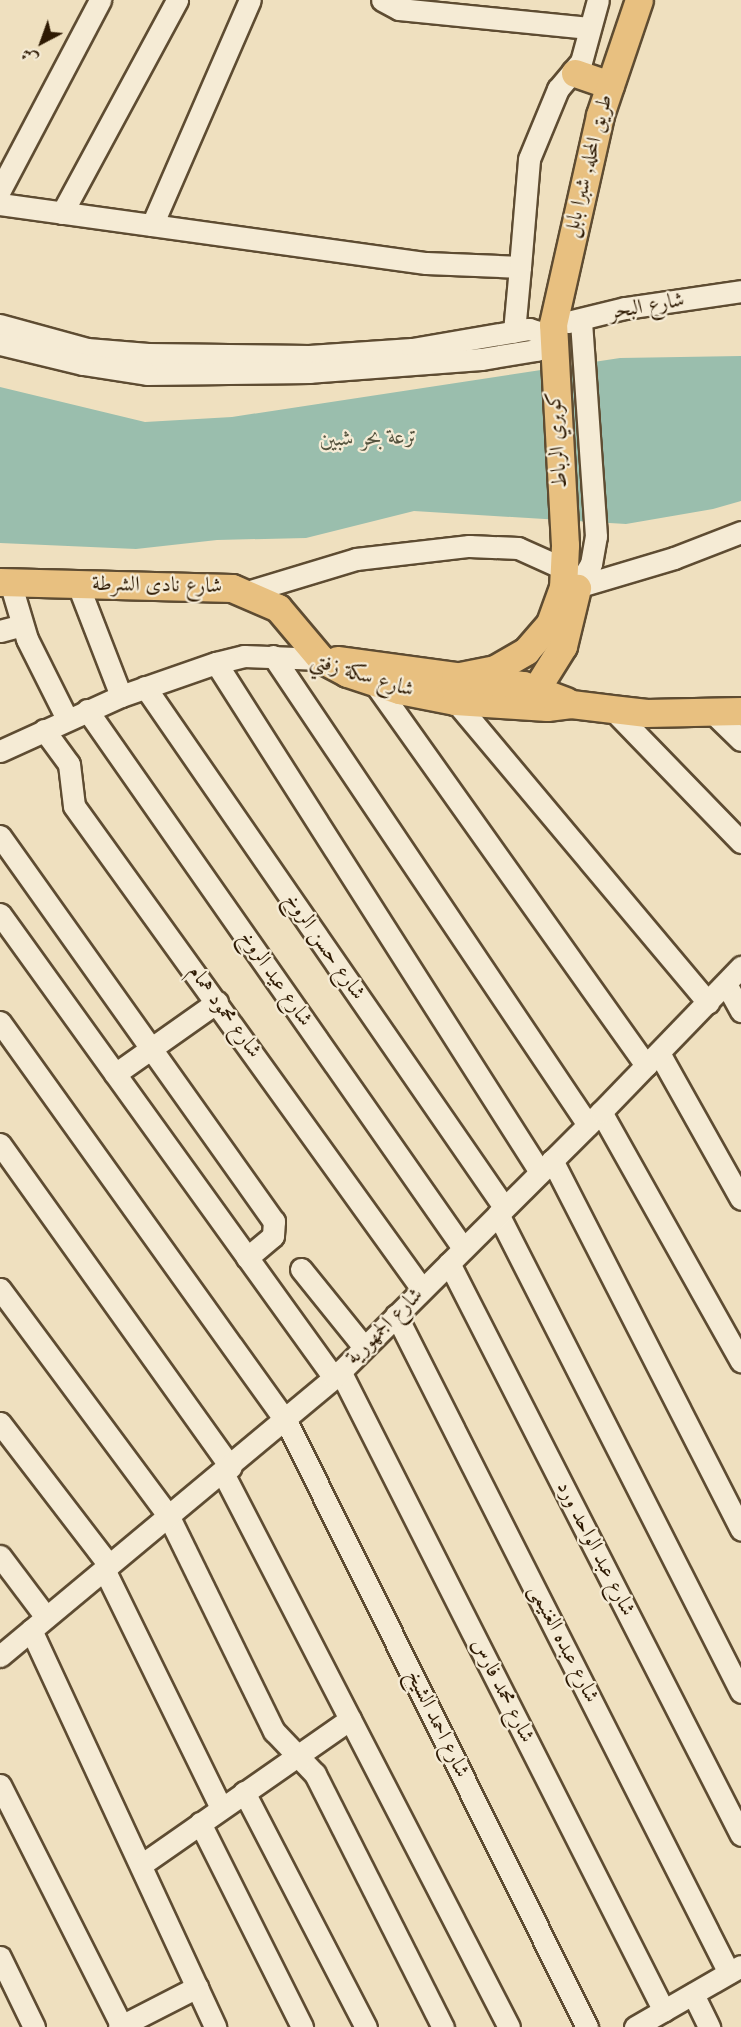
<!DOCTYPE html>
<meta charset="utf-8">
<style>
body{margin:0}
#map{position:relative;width:741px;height:2027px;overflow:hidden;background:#efe0bf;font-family:"Old Standard TT",Amiri,serif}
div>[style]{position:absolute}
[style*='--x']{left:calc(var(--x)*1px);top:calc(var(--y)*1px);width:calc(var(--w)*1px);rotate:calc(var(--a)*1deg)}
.water>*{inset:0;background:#9abead}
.roads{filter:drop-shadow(2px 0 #5e4c32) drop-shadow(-2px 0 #5e4c32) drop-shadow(0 2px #5e4c32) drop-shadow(0 -2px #5e4c32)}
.minor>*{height:21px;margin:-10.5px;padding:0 10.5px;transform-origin:10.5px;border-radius:10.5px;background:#f5ebd5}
.major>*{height:27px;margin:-13.5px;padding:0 13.5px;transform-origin:13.5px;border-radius:13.5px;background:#e8c080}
span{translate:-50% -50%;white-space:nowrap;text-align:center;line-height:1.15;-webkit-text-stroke:4.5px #f5ebd5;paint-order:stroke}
.street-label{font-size:21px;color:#2e1a03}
.water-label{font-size:22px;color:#54533e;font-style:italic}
.north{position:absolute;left:12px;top:12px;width:60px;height:60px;-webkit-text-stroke:4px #f5ebd5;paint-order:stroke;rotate:221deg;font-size:16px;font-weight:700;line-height:24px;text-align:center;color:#2e1a03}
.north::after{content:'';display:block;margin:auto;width:21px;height:27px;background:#2e1a03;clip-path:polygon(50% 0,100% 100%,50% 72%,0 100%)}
</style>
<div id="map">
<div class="water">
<i style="clip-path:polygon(741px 356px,741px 501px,713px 509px,626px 524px,414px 511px,306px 538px,217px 540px,136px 549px,0 543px,0 387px,145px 422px,232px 417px,620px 358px)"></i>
</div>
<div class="roads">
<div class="minor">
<i style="--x:382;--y:0;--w:19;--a:28"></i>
<i style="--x:399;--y:9;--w:191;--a:5.7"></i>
<i style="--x:0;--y:190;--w:215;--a:-62.2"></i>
<i style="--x:0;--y:204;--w:430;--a:7.9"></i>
<i style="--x:426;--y:263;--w:94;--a:2.4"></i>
<i style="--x:520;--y:267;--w:65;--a:95.3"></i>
<i style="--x:62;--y:213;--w:242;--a:-61.6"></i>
<i style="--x:152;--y:225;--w:245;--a:-66.5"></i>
<i style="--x:520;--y:267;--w:108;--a:-85.2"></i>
<i style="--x:529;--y:159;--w:76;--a:-67.5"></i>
<i style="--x:558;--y:89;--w:35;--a:-50"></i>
<i style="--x:581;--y:62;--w:64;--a:-74.7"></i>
<i style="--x:568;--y:322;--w:59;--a:-13.8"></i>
<i style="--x:625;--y:308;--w:117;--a:-8.3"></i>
<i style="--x:0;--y:325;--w:90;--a:15.4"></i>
<i style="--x:87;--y:349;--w:61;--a:4.7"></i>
<i style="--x:148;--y:354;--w:161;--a:0.7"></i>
<i style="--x:309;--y:356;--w:103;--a:-3.9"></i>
<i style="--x:412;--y:349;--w:119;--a:-9.7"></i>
<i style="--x:529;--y:329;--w:24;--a:17"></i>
<i style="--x:552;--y:336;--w:21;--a:139"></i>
<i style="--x:536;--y:350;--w:56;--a:170.7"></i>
<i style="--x:481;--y:359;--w:171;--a:175.7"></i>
<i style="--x:310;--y:372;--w:163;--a:179.3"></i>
<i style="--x:147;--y:374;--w:65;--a:-171.1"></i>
<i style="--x:83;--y:364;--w:85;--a:-166.5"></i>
<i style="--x:10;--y:582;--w:59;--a:73.4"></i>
<i style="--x:27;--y:639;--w:89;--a:63.4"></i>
<i style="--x:78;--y:585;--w:119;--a:68.8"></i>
<i style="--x:577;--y:587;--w:27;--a:-59"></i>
<i style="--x:591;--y:564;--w:28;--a:-80"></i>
<i style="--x:596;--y:536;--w:217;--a:-94"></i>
<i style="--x:577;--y:587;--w:101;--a:-16.6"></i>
<i style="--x:674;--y:558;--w:72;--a:-21.2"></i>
<i style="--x:247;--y:592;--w:114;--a:-16.8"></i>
<i style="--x:356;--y:559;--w:114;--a:-6.6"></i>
<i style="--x:469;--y:546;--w:49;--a:2.3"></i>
<i style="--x:518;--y:548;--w:51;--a:24.1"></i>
<i style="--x:0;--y:631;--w:23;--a:-15"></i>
<i style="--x:273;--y:656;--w:565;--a:56.11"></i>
<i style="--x:216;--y:663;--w:603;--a:57.52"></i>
<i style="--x:375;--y:684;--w:468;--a:54.6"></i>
<i style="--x:145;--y:687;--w:632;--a:55.38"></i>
<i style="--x:455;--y:701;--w:394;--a:50"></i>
<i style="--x:87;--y:710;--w:656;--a:55.05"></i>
<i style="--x:613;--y:710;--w:184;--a:45.9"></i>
<i style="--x:713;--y:713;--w:39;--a:44"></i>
<i style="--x:44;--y:730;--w:42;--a:53.7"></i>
<i style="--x:69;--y:764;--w:42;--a:83.2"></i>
<i style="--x:74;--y:806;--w:595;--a:54.23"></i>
<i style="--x:0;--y:751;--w:133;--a:-24.4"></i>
<i style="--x:121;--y:696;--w:101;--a:-19.2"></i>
<i style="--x:216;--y:663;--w:29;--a:-14"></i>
<i style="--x:244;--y:656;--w:77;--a:2.2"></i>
<i style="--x:0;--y:836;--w:473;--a:54.6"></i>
<i style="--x:274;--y:1221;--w:15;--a:94"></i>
<i style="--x:273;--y:1236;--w:34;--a:140"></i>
<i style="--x:0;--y:914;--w:572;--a:54.25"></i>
<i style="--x:726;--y:984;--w:31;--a:61"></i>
<i style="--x:0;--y:1022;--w:491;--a:54.4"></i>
<i style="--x:286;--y:1421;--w:677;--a:63.59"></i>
<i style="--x:659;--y:1053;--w:167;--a:60.7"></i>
<i style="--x:115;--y:1074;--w:125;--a:-35.2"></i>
<i style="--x:601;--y:1112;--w:286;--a:60.7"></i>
<i style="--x:0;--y:1144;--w:397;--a:54.5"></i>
<i style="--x:552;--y:1160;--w:415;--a:62.9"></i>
<i style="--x:498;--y:1214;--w:536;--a:63.05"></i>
<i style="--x:449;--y:1263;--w:642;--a:62.96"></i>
<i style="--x:301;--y:1269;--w:100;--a:51.1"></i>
<i style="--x:0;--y:1289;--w:282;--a:53.4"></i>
<i style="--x:168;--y:1515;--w:241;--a:63.9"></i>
<i style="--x:274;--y:1731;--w:59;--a:46.4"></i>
<i style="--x:315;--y:1774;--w:284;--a:63.2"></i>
<i style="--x:396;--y:1315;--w:737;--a:63.16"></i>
<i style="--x:340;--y:1371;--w:717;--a:63.15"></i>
<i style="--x:0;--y:1423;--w:179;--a:52.5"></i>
<i style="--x:223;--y:1473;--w:623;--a:62.7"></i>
<i style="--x:0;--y:1556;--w:76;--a:53"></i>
<i style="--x:104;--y:1569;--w:266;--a:63.9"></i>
<i style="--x:31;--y:1630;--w:438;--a:65.1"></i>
<i style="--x:0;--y:1656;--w:435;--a:-39.8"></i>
<i style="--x:334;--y:1378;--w:377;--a:-44.9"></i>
<i style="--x:601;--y:1112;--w:202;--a:-46"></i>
<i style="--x:0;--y:1785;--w:271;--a:63.2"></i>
<i style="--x:244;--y:1792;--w:265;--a:62.6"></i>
<i style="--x:200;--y:1823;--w:228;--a:63.4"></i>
<i style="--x:141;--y:1865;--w:255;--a:-34.9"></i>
<i style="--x:0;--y:1957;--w:78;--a:64.1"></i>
<i style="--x:693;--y:1994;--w:37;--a:64"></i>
<i style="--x:119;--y:2027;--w:88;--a:-27.1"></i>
<i style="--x:635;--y:2027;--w:122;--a:-29.9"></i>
</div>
<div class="major">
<i style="--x:575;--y:73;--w:37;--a:19"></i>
<i style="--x:0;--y:582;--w:232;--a:1.5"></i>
<i style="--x:232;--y:588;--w:50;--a:23.5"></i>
<i style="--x:278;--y:608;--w:67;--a:49.9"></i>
<i style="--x:321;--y:659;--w:30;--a:28"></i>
<i style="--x:347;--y:673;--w:55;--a:18.1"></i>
<i style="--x:399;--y:690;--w:57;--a:11.1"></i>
<i style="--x:455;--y:701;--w:92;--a:3.7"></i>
<i style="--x:547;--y:707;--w:24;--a:-7"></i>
<i style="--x:571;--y:704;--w:76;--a:6.8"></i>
<i style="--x:646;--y:713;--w:95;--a:-1.2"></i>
<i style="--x:337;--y:660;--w:188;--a:7.7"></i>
<i style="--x:523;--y:685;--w:46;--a:20.4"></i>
<i style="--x:455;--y:677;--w:41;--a:-11.3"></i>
<i style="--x:495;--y:669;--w:36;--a:-30"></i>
<i style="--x:526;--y:651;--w:37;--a:-49"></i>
<i style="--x:550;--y:623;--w:37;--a:-70"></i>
<i style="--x:563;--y:588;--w:43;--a:-87.3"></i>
<i style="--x:565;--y:545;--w:221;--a:-93.1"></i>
<i style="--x:553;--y:324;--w:214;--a:-77.3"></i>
<i style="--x:600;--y:115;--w:121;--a:-71.3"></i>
<i style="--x:528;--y:702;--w:66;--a:-58"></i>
<i style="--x:563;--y:646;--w:60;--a:-76.4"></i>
</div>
</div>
<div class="street-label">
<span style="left:589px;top:166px;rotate:-76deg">طريق المحله, شبرا بابل</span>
<span style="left:647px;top:307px;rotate:-10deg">شارع البحر</span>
<span style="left:558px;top:440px;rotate:-94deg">كوبري الرباط</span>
<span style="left:157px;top:586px;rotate:1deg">شارع نادى الشرطة</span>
<span style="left:362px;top:676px;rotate:17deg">شارع سكة زفتي</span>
<span style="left:324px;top:947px;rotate:55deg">شارع حسن الروخ</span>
<span style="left:275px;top:979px;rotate:55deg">شارع عيد الروخ</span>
<span style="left:224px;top:1012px;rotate:54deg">شارع محمود همام</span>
<span style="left:385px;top:1327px;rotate:-45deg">شارع الجمهورية</span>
<span style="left:595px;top:1549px;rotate:63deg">شارع عبد الواحد ورد</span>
<span style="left:563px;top:1644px;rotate:63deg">شارع عبده الغنيمى</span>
<span style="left:502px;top:1691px;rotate:63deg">شارع محمد فارس</span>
<span style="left:437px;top:1724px;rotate:64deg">شارع احمد الشيخ</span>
</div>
<div class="water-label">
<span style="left:369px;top:439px;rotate:-2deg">ترعة بحر شبين</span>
</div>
<div class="north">ش</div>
</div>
